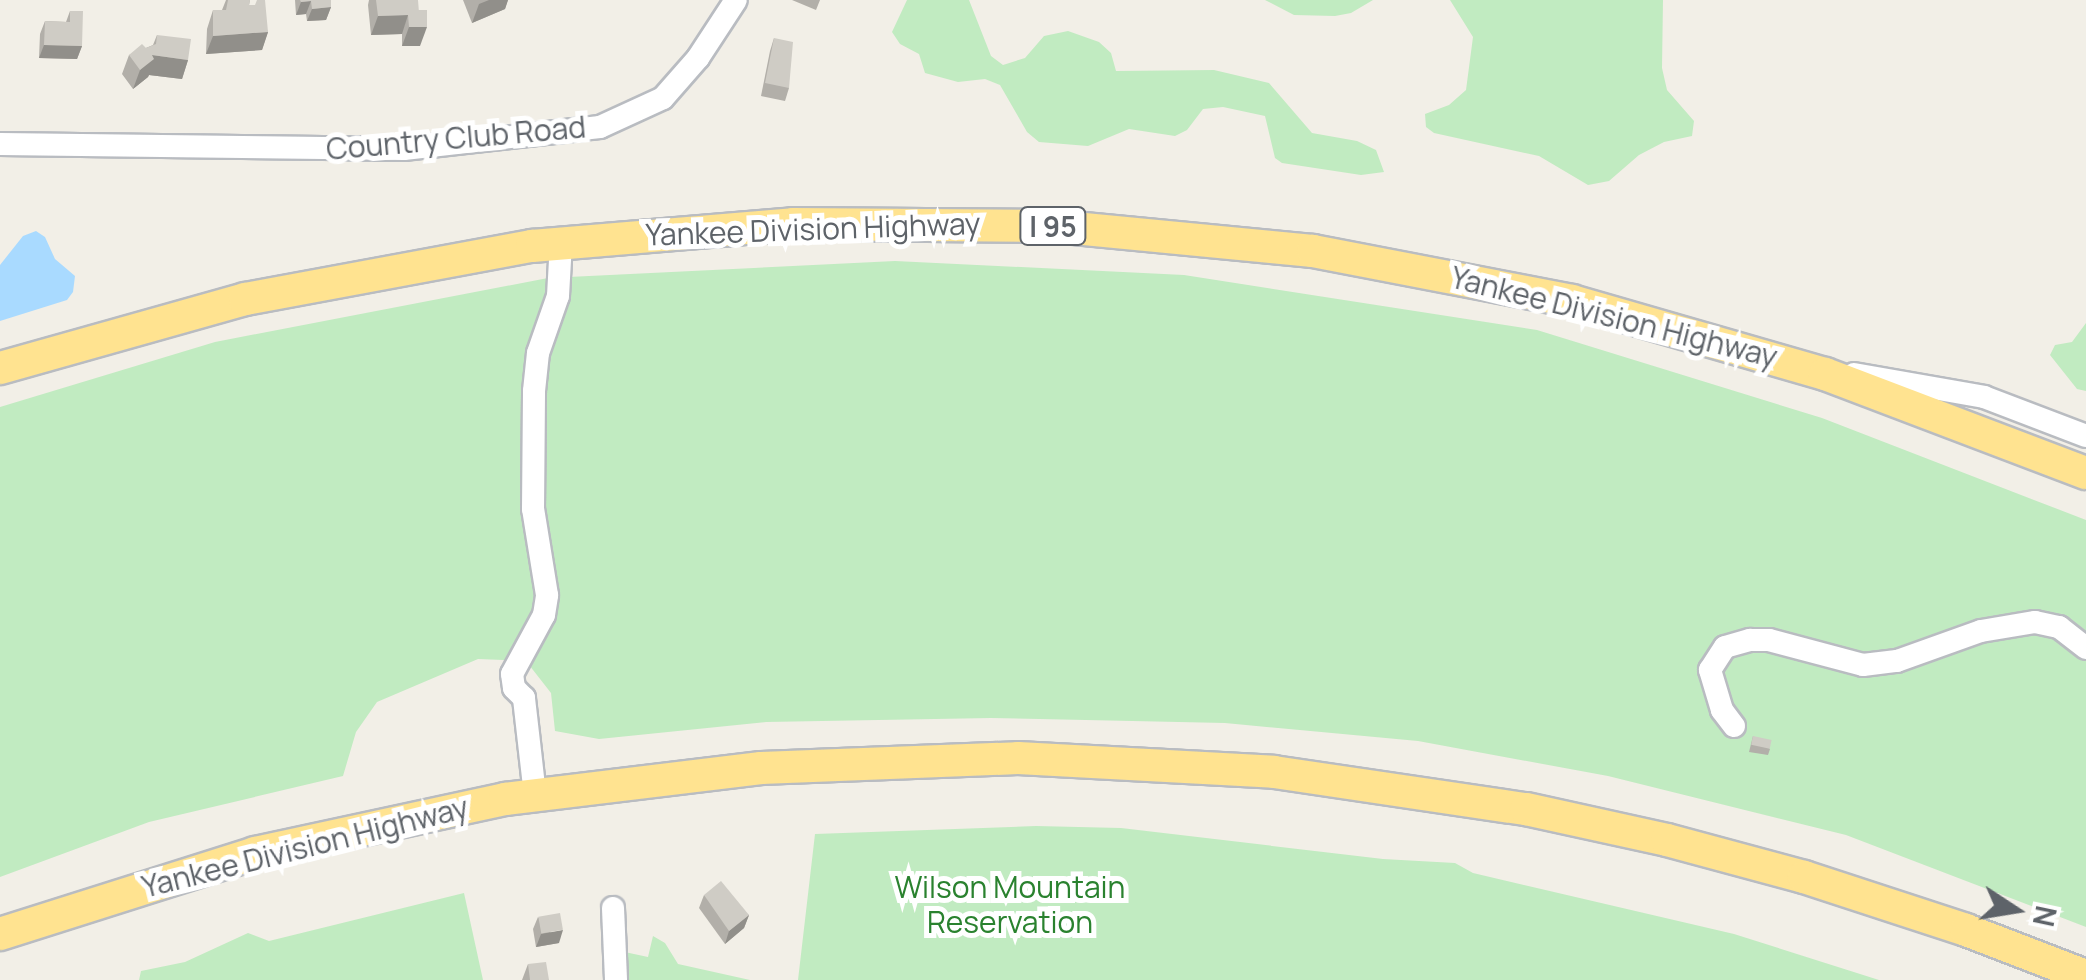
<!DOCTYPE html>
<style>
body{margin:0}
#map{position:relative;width:2086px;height:980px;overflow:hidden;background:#f2efe7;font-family:Manrope,sans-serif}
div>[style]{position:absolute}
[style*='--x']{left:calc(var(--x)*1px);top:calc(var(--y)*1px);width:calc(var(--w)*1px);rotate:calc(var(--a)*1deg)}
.green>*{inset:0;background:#c1ebc1}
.water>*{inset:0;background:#a9daff}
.roads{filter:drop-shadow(2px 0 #b9bcc1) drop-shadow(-2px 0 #b9bcc1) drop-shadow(0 2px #b9bcc1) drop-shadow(0 -2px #b9bcc1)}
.minor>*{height:22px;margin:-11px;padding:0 11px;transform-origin:11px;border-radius:11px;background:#fff}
.highway>*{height:32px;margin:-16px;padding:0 16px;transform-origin:16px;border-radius:16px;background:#ffe390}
.wall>*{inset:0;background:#b2afa9}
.shaded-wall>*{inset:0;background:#918f8a}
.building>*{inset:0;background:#cfccc5;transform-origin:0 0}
span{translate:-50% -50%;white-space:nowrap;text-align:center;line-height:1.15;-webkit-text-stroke:10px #fff;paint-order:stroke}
.shield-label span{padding:2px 8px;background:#fff;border:2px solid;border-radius:8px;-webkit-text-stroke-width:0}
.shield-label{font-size:28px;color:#5e6369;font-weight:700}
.street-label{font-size:30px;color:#5e6369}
.park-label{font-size:30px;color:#2a822f}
.north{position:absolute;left:1966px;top:860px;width:100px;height:100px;-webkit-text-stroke:8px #fff;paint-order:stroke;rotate:102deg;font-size:28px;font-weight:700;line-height:40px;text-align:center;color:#5e6369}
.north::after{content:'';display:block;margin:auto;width:35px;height:45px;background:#5e6369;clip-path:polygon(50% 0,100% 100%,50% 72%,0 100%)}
</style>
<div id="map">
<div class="green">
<i style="clip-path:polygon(907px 0,969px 0,991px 56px,1003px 65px,1025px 58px,1044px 36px,1068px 31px,1099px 42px,1111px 53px,1116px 71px,1214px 70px,1269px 83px,1312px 133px,1357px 141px,1376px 150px,1384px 172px,1361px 175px,1282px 163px,1275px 158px,1265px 116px,1223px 107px,1203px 109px,1187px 130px,1175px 136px,1129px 129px,1088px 146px,1039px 142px,1027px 132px,1000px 85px,985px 79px,958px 82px,925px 73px,919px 54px,900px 44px,892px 32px)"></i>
<i style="clip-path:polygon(1265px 0,1373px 0,1351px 13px,1335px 16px,1294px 15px)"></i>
<i style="clip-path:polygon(1450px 0,1663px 0,1662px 68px,1667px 90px,1694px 121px,1692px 136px,1664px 142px,1639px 155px,1609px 181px,1588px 185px,1539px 156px,1434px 133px,1426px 127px,1425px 114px,1449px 105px,1466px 90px,1473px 37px)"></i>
<i style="clip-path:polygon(895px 261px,1184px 275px,1537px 330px,1822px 418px,2086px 520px,2086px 927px,1846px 835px,1608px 776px,1418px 741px,1225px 723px,991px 718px,766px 722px,599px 739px,555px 731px,551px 693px,526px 661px,478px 659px,377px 702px,356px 732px,343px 776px,149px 822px,0 877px,0 407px,215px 342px,548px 278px)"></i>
<i style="clip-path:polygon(2086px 323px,2086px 391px,2077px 389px,2050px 355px,2055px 345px,2072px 342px)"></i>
<i style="clip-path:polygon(1036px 826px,1121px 828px,1383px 859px,1455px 863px,1473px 873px,1734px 934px,1879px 980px,798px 980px,815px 834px)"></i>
<i style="clip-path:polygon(464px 893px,483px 980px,139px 980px,141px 971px,185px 962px,248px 933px,269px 941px)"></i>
<i style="clip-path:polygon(653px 936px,665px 943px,678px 964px,750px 980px,623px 980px,620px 951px,648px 957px)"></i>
</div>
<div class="water">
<i style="clip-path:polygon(36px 231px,45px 237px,55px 259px,75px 276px,73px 292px,67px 300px,0 321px,0 265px,23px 236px)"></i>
</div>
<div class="roads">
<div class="minor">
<i style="--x:0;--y:144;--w:404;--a:0.7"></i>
<i style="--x:404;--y:149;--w:197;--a:-6.4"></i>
<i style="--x:600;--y:127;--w:69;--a:-24.7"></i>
<i style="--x:663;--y:98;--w:53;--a:-48.8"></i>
<i style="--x:698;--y:58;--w:69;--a:-56.8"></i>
<i style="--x:1854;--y:374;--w:132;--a:10"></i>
<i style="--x:1984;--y:397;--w:109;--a:20.9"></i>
<i style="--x:1734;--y:726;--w:20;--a:-127"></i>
<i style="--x:1722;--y:710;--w:42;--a:-106.7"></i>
<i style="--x:1710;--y:670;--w:27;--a:-57"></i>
<i style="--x:1725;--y:647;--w:26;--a:-16"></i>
<i style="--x:1750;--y:640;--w:19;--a:0"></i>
<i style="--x:1769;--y:640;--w:97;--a:14.9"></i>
<i style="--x:1863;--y:665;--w:34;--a:-7"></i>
<i style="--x:1897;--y:661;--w:89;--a:-19.7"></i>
<i style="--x:1981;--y:631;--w:55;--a:-9.5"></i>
<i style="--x:2035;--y:622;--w:25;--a:12"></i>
<i style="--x:2059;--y:627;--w:34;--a:38"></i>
<i style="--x:535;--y:795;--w:98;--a:-96.5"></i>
<i style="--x:524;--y:698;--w:14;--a:-135"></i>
<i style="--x:514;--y:688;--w:14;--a:-98"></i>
<i style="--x:512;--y:674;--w:67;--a:-61.5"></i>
<i style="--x:544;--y:615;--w:20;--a:-81"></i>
<i style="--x:547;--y:595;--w:87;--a:-99.2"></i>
<i style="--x:533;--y:509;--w:118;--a:-89.5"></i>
<i style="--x:534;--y:391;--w:38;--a:-84"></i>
<i style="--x:538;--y:353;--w:60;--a:-70.7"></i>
<i style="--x:558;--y:296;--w:53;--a:-86.8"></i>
<i style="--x:613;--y:908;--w:72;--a:87.6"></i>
</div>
<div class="highway">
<i style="--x:0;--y:368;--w:255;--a:-15.7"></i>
<i style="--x:245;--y:299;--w:292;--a:-10.5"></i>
<i style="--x:532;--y:246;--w:262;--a:-4.8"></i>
<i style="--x:793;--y:224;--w:260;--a:0.4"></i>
<i style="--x:1053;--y:226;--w:261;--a:5.5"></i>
<i style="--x:1313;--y:251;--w:264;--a:10.9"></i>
<i style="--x:1572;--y:301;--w:263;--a:16.1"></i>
<i style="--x:1825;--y:374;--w:279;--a:20.8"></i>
<i style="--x:0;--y:934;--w:268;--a:-17.6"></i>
<i style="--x:255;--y:853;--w:256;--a:-12.2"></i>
<i style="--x:505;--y:799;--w:258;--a:-6.9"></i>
<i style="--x:761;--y:768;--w:257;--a:-2.2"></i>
<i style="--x:1018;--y:758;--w:256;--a:3.1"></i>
<i style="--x:1274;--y:772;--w:255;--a:8.4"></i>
<i style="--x:1526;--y:809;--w:144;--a:12.4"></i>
<i style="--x:1667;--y:840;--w:142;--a:15.1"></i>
<i style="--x:1804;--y:877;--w:170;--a:18.1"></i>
<i style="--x:1966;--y:930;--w:129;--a:21"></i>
</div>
</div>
<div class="wall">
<i style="clip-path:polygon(226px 0,250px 0,249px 5px,255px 5px,268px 32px,262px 50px,206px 54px,207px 29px,213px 10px,222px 10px)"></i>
<i style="clip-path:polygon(295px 0,331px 0,331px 7px,326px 20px,307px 21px,306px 14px,296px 15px)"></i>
<i style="clip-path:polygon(369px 0,418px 0,420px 46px,402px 46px,402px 34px,371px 35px,368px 5px)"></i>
<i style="clip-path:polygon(463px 0,508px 0,505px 9px,472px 23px)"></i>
<i style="clip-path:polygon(792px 0,820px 0,816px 10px)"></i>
<i style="clip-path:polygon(70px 11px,82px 46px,77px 59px,39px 58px,40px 34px,45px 21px,66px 22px)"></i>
<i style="clip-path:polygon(157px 35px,188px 60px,182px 79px,149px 75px,148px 77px,133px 89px,122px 74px,129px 55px,153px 45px)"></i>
<i style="clip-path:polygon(774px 38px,789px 88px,785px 101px,761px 96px,770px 51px)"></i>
<i style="clip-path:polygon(1753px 736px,1770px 749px,1768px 755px,1749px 752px)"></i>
<i style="clip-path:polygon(704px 895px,749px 915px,744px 928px,725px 944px,699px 908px)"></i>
<i style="clip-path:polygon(538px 917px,559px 943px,536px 947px,533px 929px)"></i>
<i style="clip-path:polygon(528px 964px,549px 980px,522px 980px)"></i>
</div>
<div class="shaded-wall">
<i style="clip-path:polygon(489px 0,508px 0,505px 9px,472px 23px,479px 4px)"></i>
<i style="clip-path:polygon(311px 1px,306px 14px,296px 15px,301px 2px)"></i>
<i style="clip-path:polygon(331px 7px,326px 20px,307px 21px,312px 9px)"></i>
<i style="clip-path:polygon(408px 15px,402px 34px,371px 35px,378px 16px)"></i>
<i style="clip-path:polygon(409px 27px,427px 27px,420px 46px,402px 46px)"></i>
<i style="clip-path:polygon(268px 32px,262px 50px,206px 54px,213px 36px)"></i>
<i style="clip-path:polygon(44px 45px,82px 46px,77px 59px,39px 58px)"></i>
<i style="clip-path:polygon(152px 55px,188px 60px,182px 79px,149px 75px,148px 77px,133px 89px,140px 70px)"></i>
<i style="clip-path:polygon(749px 915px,744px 928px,725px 944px,729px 931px)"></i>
<i style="clip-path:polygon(563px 930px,559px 943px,536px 947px,541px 934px)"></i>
</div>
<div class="building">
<i style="clip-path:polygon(228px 0,250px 0,249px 5px,255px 5px,257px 0,265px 0,268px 32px,213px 36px,213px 10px,226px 10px)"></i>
<i style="clip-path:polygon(300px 0,331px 0,331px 7px,312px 9px,311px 1px,301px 2px)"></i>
<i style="clip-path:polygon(376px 0,418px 0,418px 10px,427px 10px,427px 27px,409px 27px,408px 15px,378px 16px)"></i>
<i style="clip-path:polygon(70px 11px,83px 11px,82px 46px,44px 45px,45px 21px,70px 22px)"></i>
<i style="clip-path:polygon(157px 35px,191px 39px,188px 60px,152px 55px,154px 59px,140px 70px,129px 55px,142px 44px,146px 48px,156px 44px)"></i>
<i style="clip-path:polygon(774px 38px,793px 42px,789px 88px,765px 83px)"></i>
<i style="left:1753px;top:736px;width:19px;height:9px;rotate:12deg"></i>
<i style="clip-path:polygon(721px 881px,749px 915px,729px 931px,704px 895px)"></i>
<i style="left:560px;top:913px;width:17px;height:22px;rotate:80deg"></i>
<i style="clip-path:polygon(546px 962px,549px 980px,530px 980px,528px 964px)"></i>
</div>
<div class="shield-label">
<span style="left:1053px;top:226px">I 95</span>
</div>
<div class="street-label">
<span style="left:456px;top:138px;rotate:-5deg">Country Club Road</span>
<span style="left:813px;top:229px;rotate:-2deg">Yankee Division Highway</span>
<span style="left:1614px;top:317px;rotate:14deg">Yankee Division Highway</span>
<span style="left:305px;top:847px;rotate:-14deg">Yankee Division Highway</span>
</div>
<div class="park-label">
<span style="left:1010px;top:904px">Wilson Mountain<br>Reservation</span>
</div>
<div class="north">N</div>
</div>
